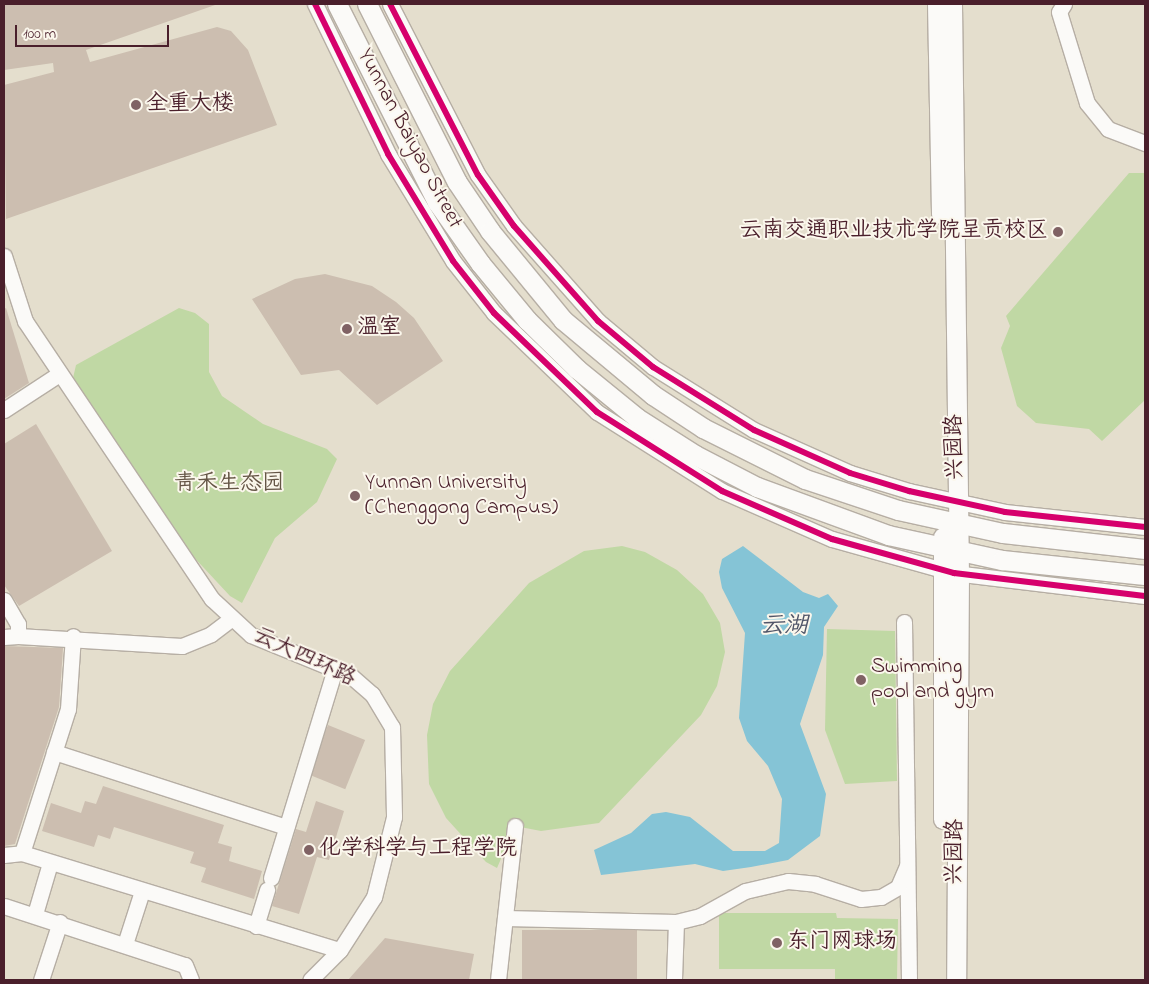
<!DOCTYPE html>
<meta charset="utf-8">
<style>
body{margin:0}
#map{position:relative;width:1149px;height:984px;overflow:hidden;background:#e4decd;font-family:"Indie Flower","LXGW WenKai TC",sans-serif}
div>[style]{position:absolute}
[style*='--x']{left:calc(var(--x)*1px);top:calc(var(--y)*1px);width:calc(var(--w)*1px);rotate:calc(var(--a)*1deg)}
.green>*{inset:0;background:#c0d8a4}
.water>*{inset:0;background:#85c4d6}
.building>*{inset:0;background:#ccbeb0;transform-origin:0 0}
.roads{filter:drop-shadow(1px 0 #b6aea4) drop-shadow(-1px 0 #b6aea4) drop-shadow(0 1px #b6aea4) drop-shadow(0 -1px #b6aea4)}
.minor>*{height:15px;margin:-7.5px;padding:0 7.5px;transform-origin:7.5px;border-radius:7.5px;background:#fbfaf8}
.major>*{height:19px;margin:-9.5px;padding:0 9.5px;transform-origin:9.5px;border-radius:9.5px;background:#fbfaf8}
.cycleway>*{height:6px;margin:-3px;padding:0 3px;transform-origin:3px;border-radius:3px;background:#d6006c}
.dots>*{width:14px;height:14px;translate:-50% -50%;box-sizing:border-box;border:2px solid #fbf7ec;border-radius:50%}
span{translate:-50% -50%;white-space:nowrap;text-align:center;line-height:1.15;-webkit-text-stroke:4px #fbf7ec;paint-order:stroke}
.poi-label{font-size:22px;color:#4a1f2b}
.left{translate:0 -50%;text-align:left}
.right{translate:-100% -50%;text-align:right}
.street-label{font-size:22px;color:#4a1f2b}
.park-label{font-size:22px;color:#645545}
.water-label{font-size:24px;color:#505568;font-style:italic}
.frame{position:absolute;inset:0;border:5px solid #4a1f2b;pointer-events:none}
.scale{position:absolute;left:15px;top:25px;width:154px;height:22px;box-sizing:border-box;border:2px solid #4a1f2b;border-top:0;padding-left:6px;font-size:15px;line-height:18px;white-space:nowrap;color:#4a1f2b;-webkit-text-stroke:4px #fbf7ec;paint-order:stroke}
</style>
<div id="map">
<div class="green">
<i style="clip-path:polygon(1129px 173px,1145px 173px,1145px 400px,1102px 441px,1089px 429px,1036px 423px,1017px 406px,1001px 348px,1010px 326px,1006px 316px)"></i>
<i style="clip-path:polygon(179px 308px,195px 313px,209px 324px,209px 372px,222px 396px,263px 424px,327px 449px,337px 459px,317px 502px,275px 538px,242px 603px,230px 596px,190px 553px,73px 378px,76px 365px)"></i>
<i style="clip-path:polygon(622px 546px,645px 552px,677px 570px,703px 594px,720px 623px,725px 652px,717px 686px,701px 715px,599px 823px,541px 831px,515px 826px,497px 868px,486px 862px,446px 818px,429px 784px,427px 735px,433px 704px,450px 671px,529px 583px,584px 551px)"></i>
<i style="clip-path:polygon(827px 629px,895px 631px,897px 781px,845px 784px,825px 730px)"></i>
<i style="clip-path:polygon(719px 913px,836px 913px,837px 918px,898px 919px,897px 980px,835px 980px,835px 969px,719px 969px)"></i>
</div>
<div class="water">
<i style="clip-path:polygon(743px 546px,803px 592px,819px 598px,828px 594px,838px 606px,824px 627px,823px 655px,800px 724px,826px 794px,820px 836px,788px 860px,751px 867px,723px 871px,695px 864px,601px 875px,594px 850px,631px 833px,652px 814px,666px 812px,690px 817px,733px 851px,765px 851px,779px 843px,782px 799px,768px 766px,747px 741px,739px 718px,745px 633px,722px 588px,719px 572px,722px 559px)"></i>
</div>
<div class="building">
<i style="clip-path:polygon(4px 4px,218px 4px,86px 50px,90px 62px,217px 27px,231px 31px,248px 50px,277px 125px,6px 219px,4px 85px,54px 72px,53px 63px,4px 70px)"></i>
<i style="clip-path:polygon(325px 274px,372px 286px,396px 302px,414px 318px,443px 361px,377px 405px,339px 370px,301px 375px,252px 299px,295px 279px)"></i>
<i style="clip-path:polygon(6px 308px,29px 383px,4px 399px,4px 309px)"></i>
<i style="clip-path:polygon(36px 424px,112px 551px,19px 606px,4px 585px,4px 444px)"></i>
<i style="clip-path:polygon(4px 646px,63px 648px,59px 707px,15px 844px,4px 846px)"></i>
<i style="left:328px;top:725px;width:40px;height:53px;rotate:22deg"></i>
<i style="clip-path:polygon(103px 786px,224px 825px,218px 843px,232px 847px,229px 861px,262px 871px,254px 899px,201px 882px,206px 868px,190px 863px,194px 852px,114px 827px,110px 839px,98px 835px,94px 847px,42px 831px,51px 803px,81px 813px,85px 801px,96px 804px)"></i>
<i style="clip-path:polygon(316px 801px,344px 811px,329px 860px,317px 857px,299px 914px,272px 906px,296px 829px,306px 832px)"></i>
<i style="left:522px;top:930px;width:115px;height:50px"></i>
<i style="clip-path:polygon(385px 938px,474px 954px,469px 980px,348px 980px)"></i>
</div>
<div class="roads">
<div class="minor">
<i style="--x:315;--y:4;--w:167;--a:64"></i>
<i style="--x:388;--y:154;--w:125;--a:58.7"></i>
<i style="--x:453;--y:261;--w:66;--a:51.7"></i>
<i style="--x:494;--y:313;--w:143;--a:43.9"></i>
<i style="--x:597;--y:412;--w:148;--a:32.3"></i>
<i style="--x:722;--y:491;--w:120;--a:23.6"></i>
<i style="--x:832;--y:539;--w:127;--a:15.6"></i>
<i style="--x:954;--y:573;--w:192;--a:6.9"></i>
<i style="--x:390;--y:4;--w:192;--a:62.8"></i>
<i style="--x:478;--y:175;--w:62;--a:54.8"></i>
<i style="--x:514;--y:226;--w:127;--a:48.5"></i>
<i style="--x:598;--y:321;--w:72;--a:39.9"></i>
<i style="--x:653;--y:367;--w:119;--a:32"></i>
<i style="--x:754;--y:430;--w:105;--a:24.1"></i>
<i style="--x:850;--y:473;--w:62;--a:17"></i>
<i style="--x:909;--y:491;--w:98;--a:12.3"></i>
<i style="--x:1005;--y:512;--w:141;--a:6.1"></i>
<i style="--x:1064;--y:4;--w:9;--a:122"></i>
<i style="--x:1059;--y:12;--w:95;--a:72.9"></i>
<i style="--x:1087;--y:103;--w:33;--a:51"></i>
<i style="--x:1108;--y:129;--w:40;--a:21"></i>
<i style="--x:4;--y:256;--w:68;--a:72.1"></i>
<i style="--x:25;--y:321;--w:335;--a:56.1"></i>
<i style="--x:212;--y:599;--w:53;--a:42.7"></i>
<i style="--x:251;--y:635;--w:108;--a:22.3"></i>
<i style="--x:351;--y:676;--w:28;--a:41"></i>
<i style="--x:372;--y:694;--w:39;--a:59"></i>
<i style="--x:392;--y:727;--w:90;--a:88.7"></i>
<i style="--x:394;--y:817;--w:82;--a:104"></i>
<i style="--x:374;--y:897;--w:63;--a:122.7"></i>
<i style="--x:340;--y:950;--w:42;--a:135"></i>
<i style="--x:4;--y:410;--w:66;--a:-33.2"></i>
<i style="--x:4;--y:600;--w:28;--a:60"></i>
<i style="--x:18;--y:624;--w:12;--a:90"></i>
<i style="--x:18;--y:636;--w:14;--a:176"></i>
<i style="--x:904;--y:622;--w:358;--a:89.2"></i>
<i style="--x:18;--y:636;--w:164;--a:3.5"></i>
<i style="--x:182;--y:646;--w:31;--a:-22"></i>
<i style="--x:211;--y:634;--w:26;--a:-37"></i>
<i style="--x:54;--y:752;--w:244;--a:17.9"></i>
<i style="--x:22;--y:853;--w:151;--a:-72.3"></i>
<i style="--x:68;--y:709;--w:73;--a:-86.1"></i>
<i style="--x:4;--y:855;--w:18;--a:-6"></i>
<i style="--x:22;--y:853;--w:332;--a:17"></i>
<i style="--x:271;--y:878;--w:219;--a:-73"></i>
<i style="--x:4;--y:906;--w:190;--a:18.1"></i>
<i style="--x:185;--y:965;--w:16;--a:68"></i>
<i style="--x:35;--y:914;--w:53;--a:-73.6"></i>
<i style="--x:505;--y:918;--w:171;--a:1.3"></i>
<i style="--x:676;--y:922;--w:58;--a:92"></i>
<i style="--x:676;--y:922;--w:25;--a:-14"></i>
<i style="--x:700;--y:916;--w:51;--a:-29.1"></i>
<i style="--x:745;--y:891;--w:44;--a:-13.1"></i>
<i style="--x:788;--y:881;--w:27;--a:6"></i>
<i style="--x:815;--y:884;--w:48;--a:18.1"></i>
<i style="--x:861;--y:899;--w:20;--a:-6"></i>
<i style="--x:881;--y:897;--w:20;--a:-30"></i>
<i style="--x:898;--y:887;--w:23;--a:-67"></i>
<i style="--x:256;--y:926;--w:38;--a:-73"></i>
<i style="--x:125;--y:944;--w:56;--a:-72.2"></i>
<i style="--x:41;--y:980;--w:61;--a:-71.9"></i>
<i style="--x:498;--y:980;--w:155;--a:-83.7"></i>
</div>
<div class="major">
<i style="--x:337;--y:4;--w:222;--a:63.2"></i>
<i style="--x:437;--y:202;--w:75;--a:54.8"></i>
<i style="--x:480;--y:263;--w:74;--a:50.5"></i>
<i style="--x:527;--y:320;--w:70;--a:44.4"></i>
<i style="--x:577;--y:369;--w:77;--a:39.2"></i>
<i style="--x:637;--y:418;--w:69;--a:32.5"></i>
<i style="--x:695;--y:455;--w:70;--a:27.3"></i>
<i style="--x:757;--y:487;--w:140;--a:20.1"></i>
<i style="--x:888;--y:535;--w:117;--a:12.4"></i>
<i style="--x:1002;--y:560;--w:144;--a:6"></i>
<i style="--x:367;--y:4;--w:199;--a:63.2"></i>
<i style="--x:457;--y:182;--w:59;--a:56"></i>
<i style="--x:490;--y:231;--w:115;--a:50.6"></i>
<i style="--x:563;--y:320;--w:117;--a:39.8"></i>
<i style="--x:653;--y:395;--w:60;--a:33.4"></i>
<i style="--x:703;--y:428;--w:114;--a:26.6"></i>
<i style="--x:805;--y:479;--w:98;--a:18.4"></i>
<i style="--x:898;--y:510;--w:107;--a:12.4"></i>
<i style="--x:1003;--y:533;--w:143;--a:6.4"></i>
<i style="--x:937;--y:4;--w:210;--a:88.9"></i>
<i style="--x:952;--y:4;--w:570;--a:89.3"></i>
<i style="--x:959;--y:574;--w:406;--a:90.4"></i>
<i style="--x:943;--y:819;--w:282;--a:-90"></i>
</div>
</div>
<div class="cycleway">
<i style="--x:315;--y:4;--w:167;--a:64"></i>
<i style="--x:388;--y:154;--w:125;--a:58.7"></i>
<i style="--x:453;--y:261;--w:66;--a:51.7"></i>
<i style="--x:494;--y:313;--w:143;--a:43.9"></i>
<i style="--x:597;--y:412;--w:148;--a:32.3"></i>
<i style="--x:722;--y:491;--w:120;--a:23.6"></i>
<i style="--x:832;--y:539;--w:127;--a:15.6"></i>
<i style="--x:954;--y:573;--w:192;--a:6.9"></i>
<i style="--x:390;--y:4;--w:192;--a:62.8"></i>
<i style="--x:478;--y:175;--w:62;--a:54.8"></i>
<i style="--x:514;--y:226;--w:127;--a:48.5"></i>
<i style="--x:598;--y:321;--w:72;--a:39.9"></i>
<i style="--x:653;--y:367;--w:119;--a:32"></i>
<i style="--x:754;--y:430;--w:105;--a:24.1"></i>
<i style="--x:850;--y:473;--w:62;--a:17"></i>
<i style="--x:909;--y:491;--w:98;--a:12.3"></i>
<i style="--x:1005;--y:512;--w:141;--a:6.1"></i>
</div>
<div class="dots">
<i style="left:136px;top:105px;background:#806264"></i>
<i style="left:1058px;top:232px;background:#806264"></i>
<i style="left:347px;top:329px;background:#806264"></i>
<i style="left:355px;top:496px;background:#806264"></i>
<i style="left:861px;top:680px;background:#806264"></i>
<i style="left:309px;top:850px;background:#806264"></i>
<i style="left:777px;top:943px;background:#806264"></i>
</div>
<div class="poi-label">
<span class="left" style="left:146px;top:105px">全重大楼</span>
<span class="right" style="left:1048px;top:232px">云南交通职业技术学院呈贡校区</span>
<span class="left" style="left:357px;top:329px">温室</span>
<span class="left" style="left:365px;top:496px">Yunnan University<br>(Chenggong Campus)</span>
<span class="left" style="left:871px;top:680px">Swimming<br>pool and gym</span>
<span class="left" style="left:319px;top:850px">化学科学与工程学院</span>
<span class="left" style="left:787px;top:943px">东门网球场</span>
</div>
<div class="street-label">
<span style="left:409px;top:139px;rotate:62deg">Yunnan Baiyao Street</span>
<span style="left:956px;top:447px;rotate:-91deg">兴园路</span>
<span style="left:304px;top:658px;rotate:25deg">云大四环路</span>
<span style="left:956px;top:852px;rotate:-89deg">兴园路</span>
</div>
<div class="park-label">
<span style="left:229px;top:485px">青禾生态园</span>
</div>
<div class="water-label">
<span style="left:784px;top:627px">云湖</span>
</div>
<div class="frame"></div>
<div class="scale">100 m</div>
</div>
